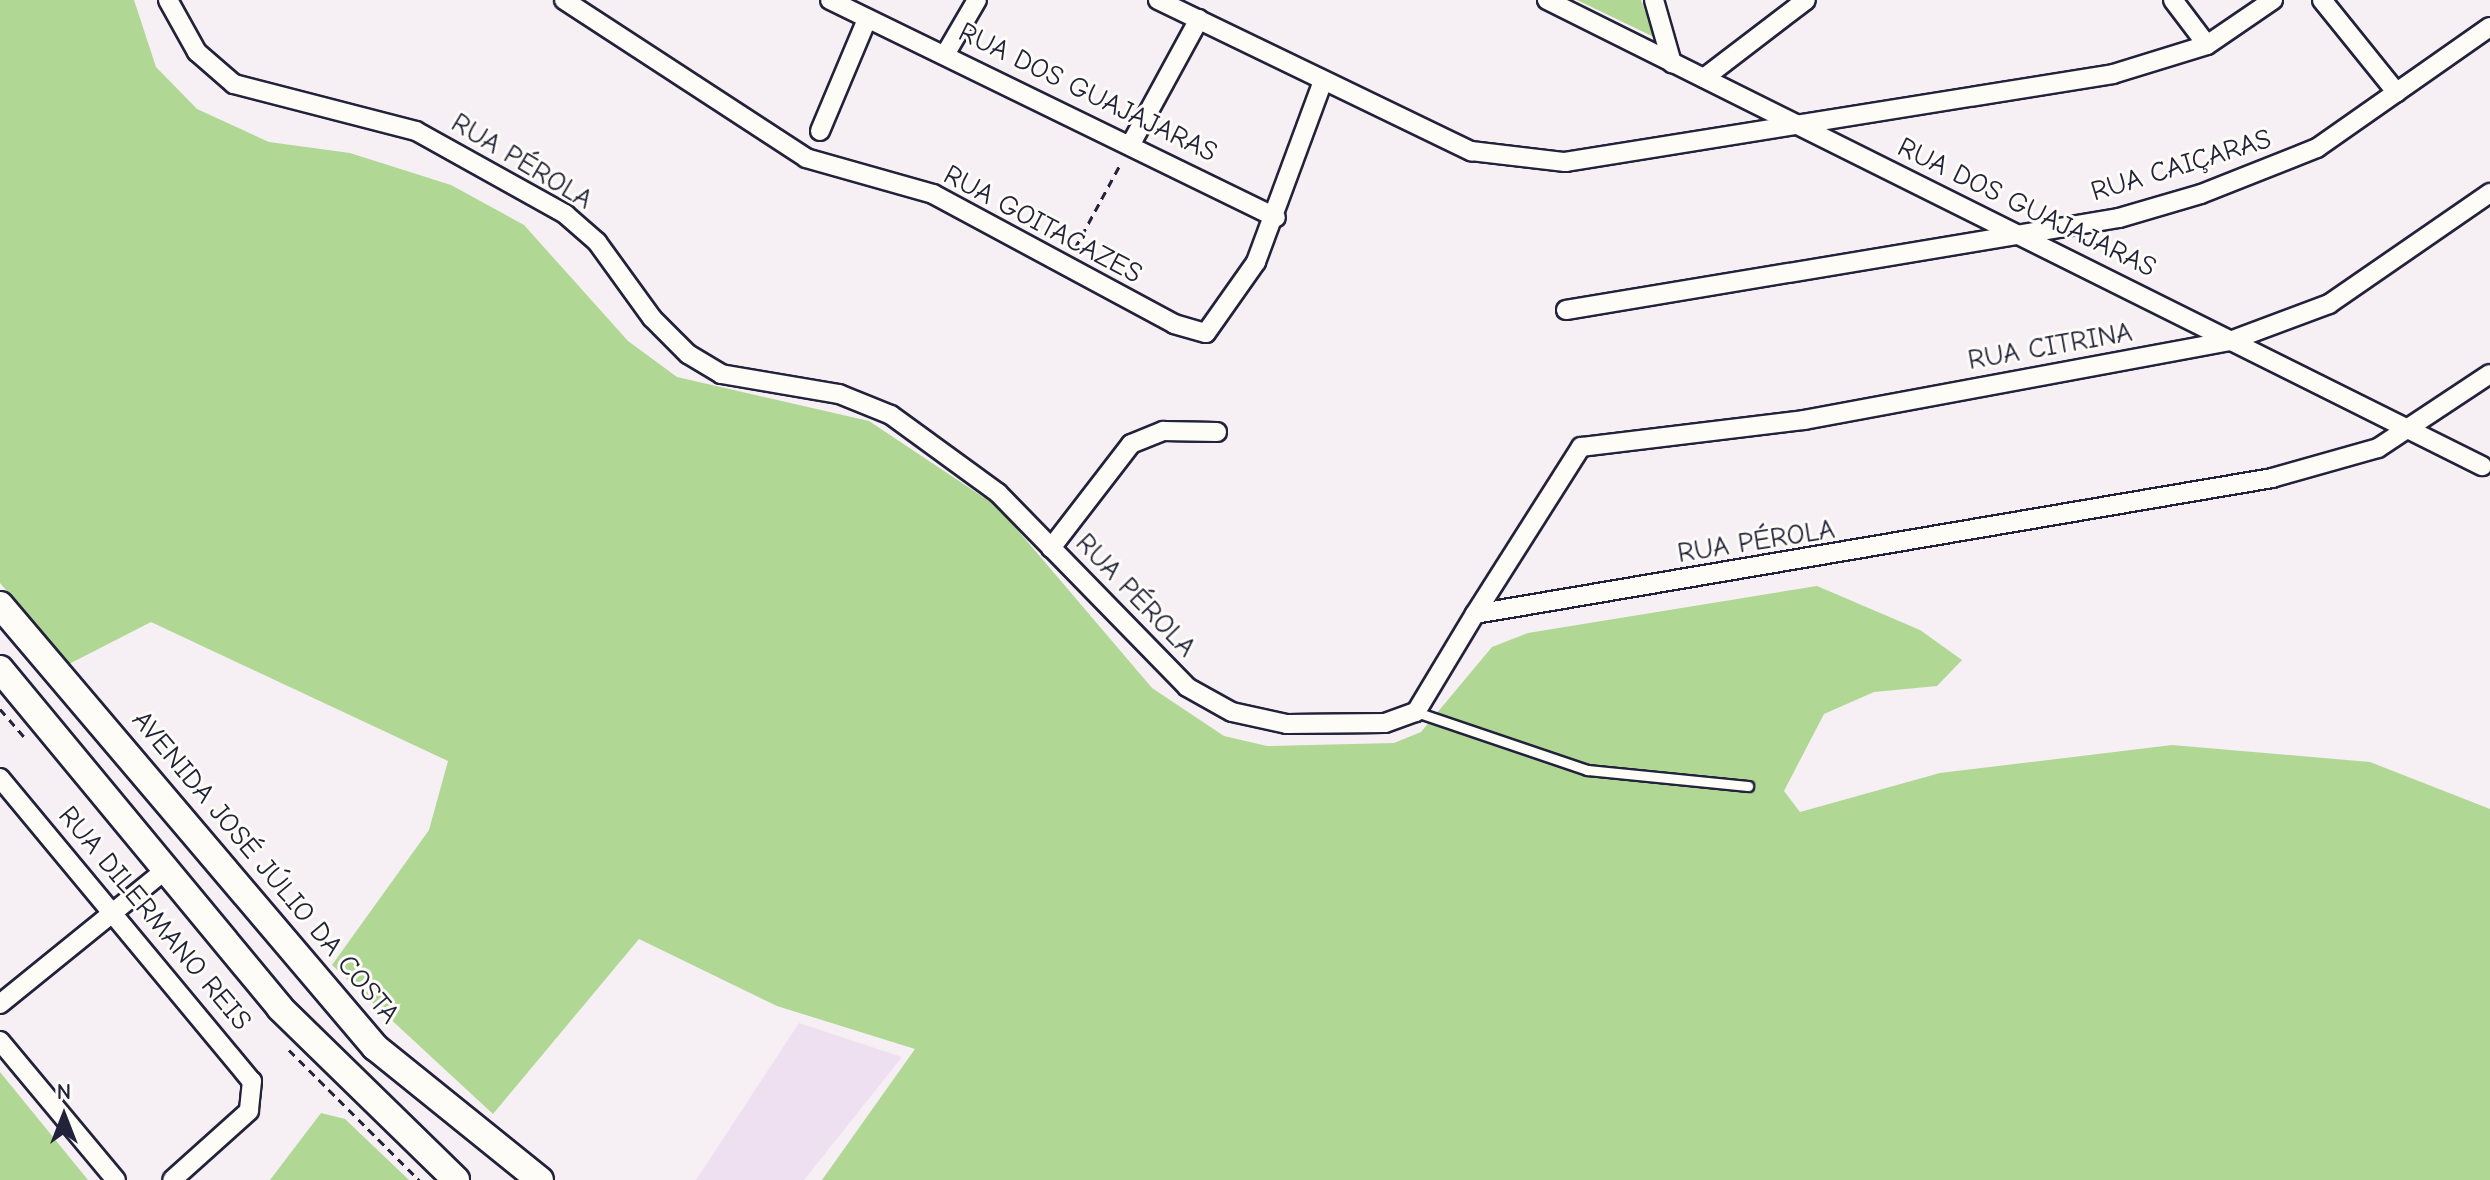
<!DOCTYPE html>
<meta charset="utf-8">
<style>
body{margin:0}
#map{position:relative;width:2490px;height:1180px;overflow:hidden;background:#f6eff4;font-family:"Comic Neue",sans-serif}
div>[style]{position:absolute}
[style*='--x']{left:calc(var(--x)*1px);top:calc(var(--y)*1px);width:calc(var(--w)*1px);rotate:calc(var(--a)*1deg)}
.built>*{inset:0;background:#eee0f0}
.green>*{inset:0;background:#b0d794}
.path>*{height:3px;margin-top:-1.5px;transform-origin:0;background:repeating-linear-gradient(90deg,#22223b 0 8px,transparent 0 14px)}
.roads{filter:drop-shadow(2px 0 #22223b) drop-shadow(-2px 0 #22223b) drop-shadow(0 2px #22223b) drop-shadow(0 -2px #22223b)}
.service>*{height:9px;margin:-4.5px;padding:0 4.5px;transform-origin:4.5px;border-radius:4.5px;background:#fdfcf7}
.minor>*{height:18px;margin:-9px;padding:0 9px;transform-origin:9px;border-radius:9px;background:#fdfcf7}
.secondary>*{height:26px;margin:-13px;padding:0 13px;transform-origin:13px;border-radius:13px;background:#fdfcf7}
span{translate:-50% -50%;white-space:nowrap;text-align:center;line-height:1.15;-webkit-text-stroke:6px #fdfcf7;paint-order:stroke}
.street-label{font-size:28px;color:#22223b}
.north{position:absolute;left:24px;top:1076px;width:80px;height:80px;-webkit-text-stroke:6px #fdfcf7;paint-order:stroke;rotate:0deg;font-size:22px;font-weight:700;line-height:32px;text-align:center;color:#22223b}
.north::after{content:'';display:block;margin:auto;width:28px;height:36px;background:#22223b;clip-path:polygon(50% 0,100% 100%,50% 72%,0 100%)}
</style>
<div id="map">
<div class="built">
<i style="clip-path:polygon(799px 1023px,902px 1057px,804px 1180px,696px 1180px)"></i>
</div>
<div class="green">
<i style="clip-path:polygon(0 0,134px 0,156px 67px,197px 109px,269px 142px,350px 153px,451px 185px,524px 225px,628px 341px,677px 377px,869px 421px,998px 507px,1152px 688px,1224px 736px,1267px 746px,1394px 743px,1421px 732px,1492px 647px,1528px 633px,1817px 586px,1920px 630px,1962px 660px,1937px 686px,1874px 692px,1824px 714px,1784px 791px,1800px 812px,1940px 773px,2172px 745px,2370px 762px,2490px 809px,2490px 1180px,822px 1180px,915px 1049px,777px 1006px,639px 939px,493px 1114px,332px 965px,429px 830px,448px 761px,151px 622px,69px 664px,0 583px)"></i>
<i style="clip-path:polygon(1577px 0,1641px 0,1656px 38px)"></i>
<i style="clip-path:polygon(0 1072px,88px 1180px,0 1180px)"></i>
<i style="clip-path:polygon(321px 1113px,345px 1119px,409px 1180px,270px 1180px)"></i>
</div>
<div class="path">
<i style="--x:1075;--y:248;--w:97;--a:-61.6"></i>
<i style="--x:0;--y:709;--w:40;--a:49"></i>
<i style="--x:289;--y:1050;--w:184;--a:45"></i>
</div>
<div class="roads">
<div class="service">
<i style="--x:1416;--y:712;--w:181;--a:18.7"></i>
<i style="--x:1587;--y:770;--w:162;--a:5.7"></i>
</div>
<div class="minor">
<i style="--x:168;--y:0;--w:60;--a:60.9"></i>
<i style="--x:197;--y:52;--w:49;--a:40.9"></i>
<i style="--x:234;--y:84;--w:188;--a:14.5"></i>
<i style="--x:416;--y:131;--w:171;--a:29.1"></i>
<i style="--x:565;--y:214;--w:43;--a:41.2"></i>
<i style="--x:597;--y:242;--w:94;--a:54.1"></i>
<i style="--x:652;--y:318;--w:51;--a:45"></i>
<i style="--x:688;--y:354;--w:39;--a:31"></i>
<i style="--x:721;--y:374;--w:120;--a:9.6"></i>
<i style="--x:839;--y:394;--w:56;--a:22"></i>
<i style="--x:891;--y:415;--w:132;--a:36.1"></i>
<i style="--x:998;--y:493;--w:271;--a:45.7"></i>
<i style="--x:1187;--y:687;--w:51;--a:29.1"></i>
<i style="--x:1232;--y:712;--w:56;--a:12.3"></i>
<i style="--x:1287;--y:724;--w:98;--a:-0.6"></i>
<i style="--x:1385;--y:723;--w:33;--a:-20"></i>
<i style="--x:1416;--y:712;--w:114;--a:-59"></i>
<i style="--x:1475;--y:614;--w:809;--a:-9.68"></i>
<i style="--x:2272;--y:478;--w:110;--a:-15.8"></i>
<i style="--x:2378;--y:448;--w:134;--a:-33.5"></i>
<i style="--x:564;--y:0;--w:289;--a:33.1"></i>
<i style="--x:806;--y:158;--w:132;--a:15.8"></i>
<i style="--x:933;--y:194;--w:274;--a:28.3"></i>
<i style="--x:1174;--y:324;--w:33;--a:16"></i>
<i style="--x:1206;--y:333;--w:87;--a:-54.8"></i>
<i style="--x:1256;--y:262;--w:193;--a:-69.7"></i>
<i style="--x:830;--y:0;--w:496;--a:26"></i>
<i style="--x:1158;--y:0;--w:348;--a:25.8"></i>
<i style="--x:1471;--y:151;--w:95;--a:6.7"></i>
<i style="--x:1565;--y:162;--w:555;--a:-9.12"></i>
<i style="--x:2113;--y:74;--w:98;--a:-17.1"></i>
<i style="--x:2207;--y:45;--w:80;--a:-34.3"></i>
<i style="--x:1547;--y:0;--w:1045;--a:26.49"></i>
<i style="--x:1654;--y:0;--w:66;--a:74.1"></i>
<i style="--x:2173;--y:0;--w:56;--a:52.9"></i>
<i style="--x:2322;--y:0;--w:119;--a:51.1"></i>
<i style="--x:946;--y:53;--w:61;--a:-59.7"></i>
<i style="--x:1704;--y:78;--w:128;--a:-37.4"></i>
<i style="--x:820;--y:131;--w:121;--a:-67.2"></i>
<i style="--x:1132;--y:142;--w:140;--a:-61.4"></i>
<i style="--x:1566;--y:310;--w:561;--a:-9.45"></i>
<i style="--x:2119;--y:218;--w:85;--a:-16.3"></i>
<i style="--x:2201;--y:194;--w:125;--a:-21.6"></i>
<i style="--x:2317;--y:148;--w:211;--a:-35"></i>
<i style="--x:1051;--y:548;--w:131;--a:-52.4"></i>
<i style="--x:1131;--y:444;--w:35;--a:-22"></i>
<i style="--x:1163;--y:431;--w:54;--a:1.1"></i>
<i style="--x:1475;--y:614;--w:198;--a:-57.6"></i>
<i style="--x:1581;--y:447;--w:225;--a:-6.9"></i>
<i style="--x:1804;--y:420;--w:433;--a:-10.5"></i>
<i style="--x:2230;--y:341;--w:106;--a:-20.5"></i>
<i style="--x:2329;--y:304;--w:196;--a:-34.6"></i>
<i style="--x:0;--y:778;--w:394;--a:50.3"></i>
<i style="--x:252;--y:1081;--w:30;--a:96"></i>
<i style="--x:249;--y:1111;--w:103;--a:138.1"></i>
<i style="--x:0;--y:1004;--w:216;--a:-39"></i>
<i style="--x:0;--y:1041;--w:181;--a:50.2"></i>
</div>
<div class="secondary">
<i style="--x:0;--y:605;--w:580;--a:49.69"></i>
<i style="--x:375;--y:1047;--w:212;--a:38.9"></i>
<i style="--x:0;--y:669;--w:440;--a:50.4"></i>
<i style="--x:280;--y:1008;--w:246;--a:44.3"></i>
</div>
</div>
<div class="street-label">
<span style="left:1088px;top:92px;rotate:26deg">RUA DOS GUAJAJARAS</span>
<span style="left:522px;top:161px;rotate:31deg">RUA PÉROLA</span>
<span style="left:2181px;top:165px;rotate:-17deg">RUA CAIÇARAS</span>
<span style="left:2027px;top:207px;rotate:26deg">RUA DOS GUAJAJARAS</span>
<span style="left:1043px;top:224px;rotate:28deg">RUA GOITACAZES</span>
<span style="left:2050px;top:346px;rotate:-10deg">RUA CITRINA</span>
<span style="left:1756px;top:541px;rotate:-9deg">RUA PÉROLA</span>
<span style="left:1136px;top:595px;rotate:46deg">RUA PÉROLA</span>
<span style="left:266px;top:867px;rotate:50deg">AVENIDA JOSÉ JÚLIO DA COSTA</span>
<span style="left:155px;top:918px;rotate:50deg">RUA DILERMANO REIS</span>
</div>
<div class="north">N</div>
</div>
